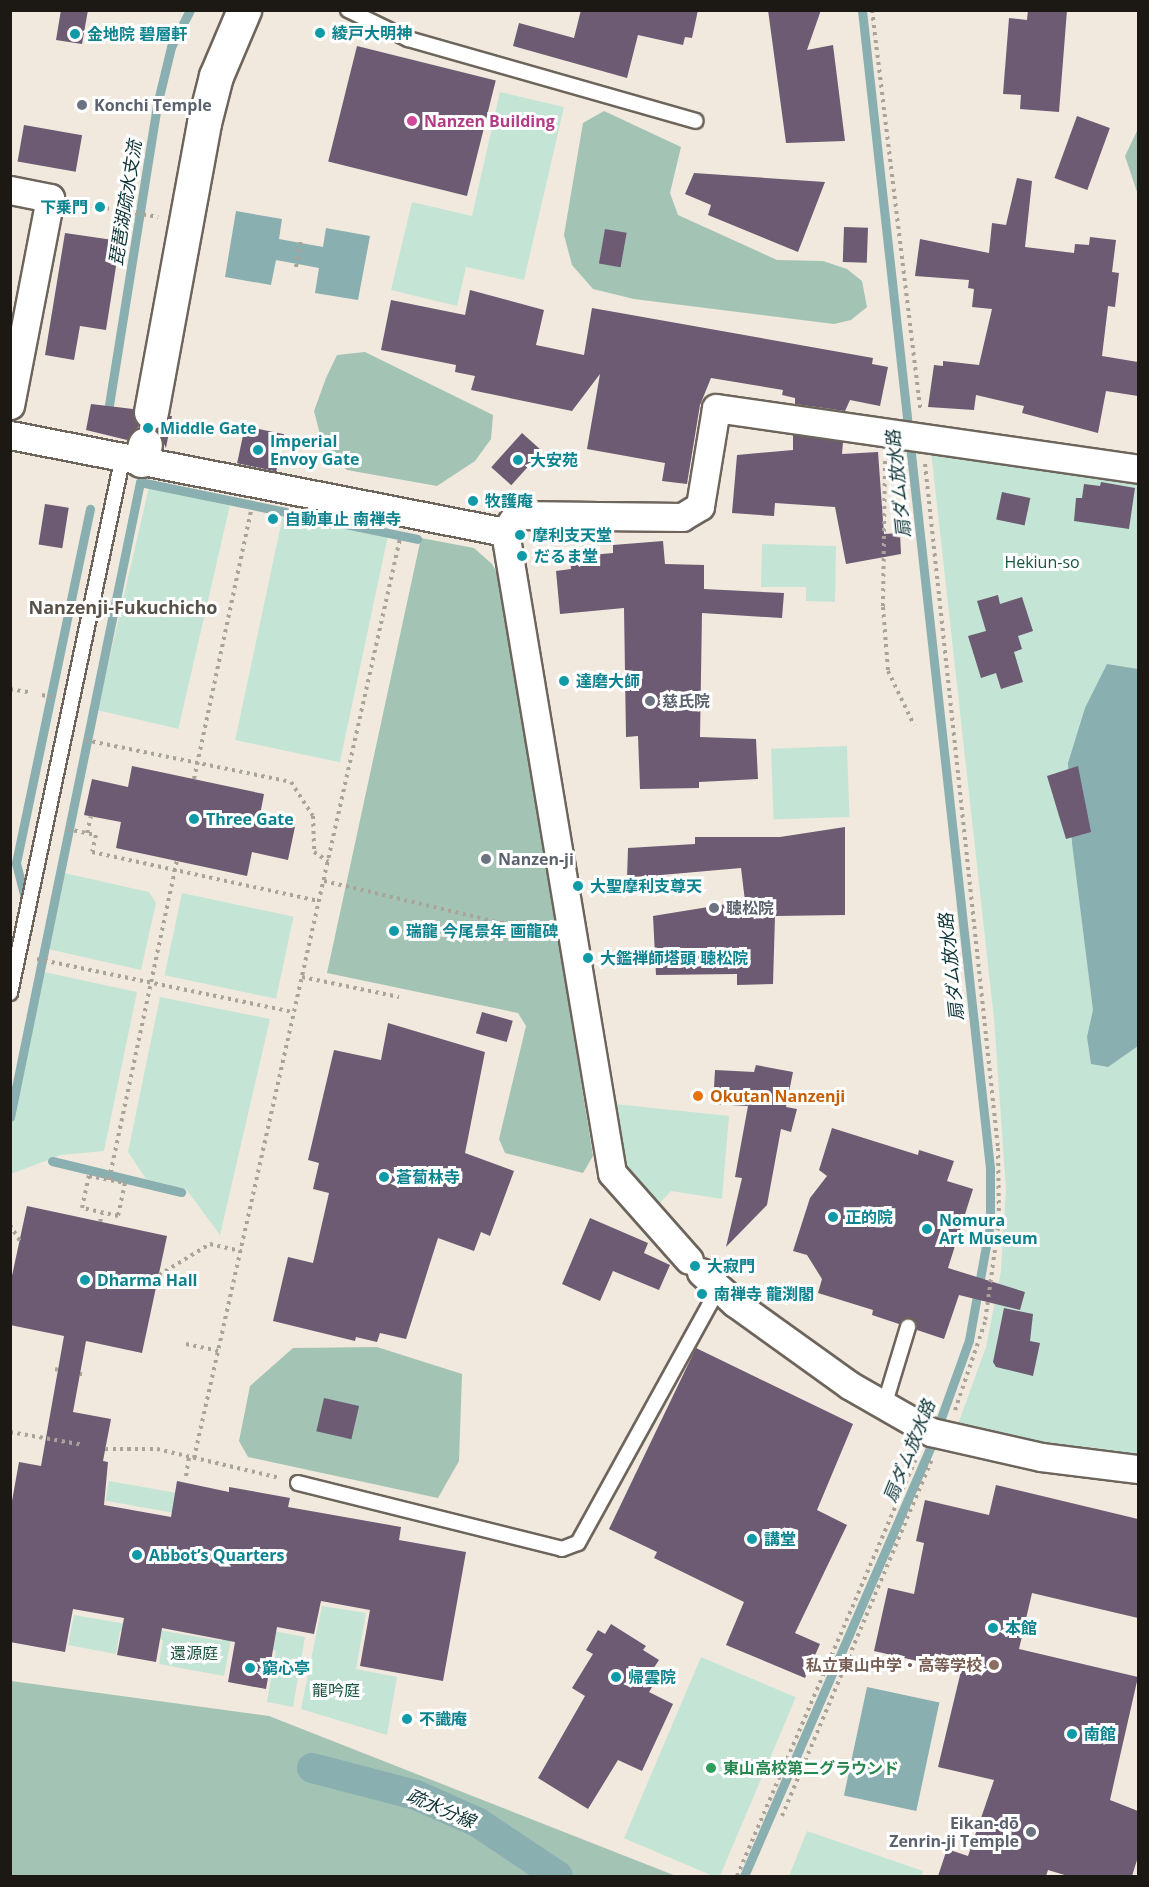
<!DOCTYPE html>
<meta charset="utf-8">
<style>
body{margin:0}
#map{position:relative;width:1149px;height:1887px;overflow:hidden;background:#f1e9dd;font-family:"Open Sans","Noto Sans JP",sans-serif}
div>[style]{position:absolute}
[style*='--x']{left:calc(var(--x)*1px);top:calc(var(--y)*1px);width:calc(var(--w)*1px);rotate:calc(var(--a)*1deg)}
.green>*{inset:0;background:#c4e5d5;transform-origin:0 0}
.forest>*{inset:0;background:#a3c3b4}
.water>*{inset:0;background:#89afb1;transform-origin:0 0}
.stream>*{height:9px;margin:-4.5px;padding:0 4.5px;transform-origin:4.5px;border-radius:4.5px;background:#89afb1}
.canal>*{height:30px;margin:-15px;padding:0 15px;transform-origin:15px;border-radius:15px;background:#89afb1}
.building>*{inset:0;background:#6c5b72;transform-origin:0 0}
.path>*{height:4px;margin-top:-2px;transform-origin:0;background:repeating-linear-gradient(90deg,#aaa39a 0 3px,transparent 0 7.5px)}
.roads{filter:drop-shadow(2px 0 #6d655c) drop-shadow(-2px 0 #6d655c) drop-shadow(0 2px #6d655c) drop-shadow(0 -2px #6d655c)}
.lane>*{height:14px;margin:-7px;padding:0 7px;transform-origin:7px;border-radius:7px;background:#fff}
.street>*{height:27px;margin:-13.5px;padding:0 13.5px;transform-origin:13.5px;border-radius:13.5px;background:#fff}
.secondary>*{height:33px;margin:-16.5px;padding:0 16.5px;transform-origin:16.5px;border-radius:16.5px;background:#fff}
.dots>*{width:16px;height:16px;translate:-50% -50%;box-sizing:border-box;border:3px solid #fff;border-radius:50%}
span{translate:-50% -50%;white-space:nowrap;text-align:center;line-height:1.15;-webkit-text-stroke:6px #fff;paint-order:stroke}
.culture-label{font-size:16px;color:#0d838f;font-weight:700}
.left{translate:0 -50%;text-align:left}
.right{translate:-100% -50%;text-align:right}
.worship-label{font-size:16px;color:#5b616d;font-weight:700}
.hotel-label{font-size:16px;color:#b23c85;font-weight:700}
.park-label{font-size:16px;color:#19543e}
.food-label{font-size:16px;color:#c56008;font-weight:700}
.education-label{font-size:16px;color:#785e54;font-weight:700}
.leisure-label{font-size:16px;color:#27864d;font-weight:700}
.water-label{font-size:18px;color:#0d3437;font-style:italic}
.neighbourhood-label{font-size:18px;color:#585148;font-weight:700}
.frame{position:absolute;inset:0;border:12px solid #1c1915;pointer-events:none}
</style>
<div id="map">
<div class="green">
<i style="clip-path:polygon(500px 92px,564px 107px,524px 280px,466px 267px,457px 306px,391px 290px,412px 202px,472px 216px)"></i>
<i style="clip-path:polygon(931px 451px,1138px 477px,1138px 1458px,1046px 1447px,957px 1427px,986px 1347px,1001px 1271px,1006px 1189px,994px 1019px)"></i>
<i style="left:149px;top:487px;width:83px;height:229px;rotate:13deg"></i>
<i style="left:283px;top:515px;width:107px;height:230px;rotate:12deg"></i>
<i style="clip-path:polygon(762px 544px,836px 546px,835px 602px,806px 601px,806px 587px,761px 587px)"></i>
<i style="left:847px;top:746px;width:71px;height:76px;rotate:88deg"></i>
<i style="clip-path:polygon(64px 873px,149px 892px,156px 903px,141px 970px,48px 949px)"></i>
<i style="left:182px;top:893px;width:114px;height:84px;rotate:12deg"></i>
<i style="clip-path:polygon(44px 972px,137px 992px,104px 1151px,61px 1155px,11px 1174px,11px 1127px)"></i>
<i style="clip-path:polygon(160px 997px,270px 1019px,220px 1235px,186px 1189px,146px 1179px,128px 1152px)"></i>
<i style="clip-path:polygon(615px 1104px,729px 1116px,722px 1199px,671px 1191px,658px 1205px,626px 1171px)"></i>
<i style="left:109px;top:1481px;width:105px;height:20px;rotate:10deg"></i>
<i style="clip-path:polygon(322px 1606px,366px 1613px,356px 1669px,397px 1677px,387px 1735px,301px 1709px)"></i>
<i style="clip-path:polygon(74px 1615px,138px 1626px,137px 1634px,120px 1631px,116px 1654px,68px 1645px)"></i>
<i style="clip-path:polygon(226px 1622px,305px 1637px,293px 1707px,267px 1702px,276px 1651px,231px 1639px,224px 1676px,159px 1664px,163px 1640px,145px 1636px,147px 1628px,222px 1641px)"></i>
<i style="left:701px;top:1657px;width:103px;height:197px;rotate:23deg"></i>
<i style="clip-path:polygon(807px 1831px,923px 1871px,922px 1876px,789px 1876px)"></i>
</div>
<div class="forest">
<i style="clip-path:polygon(604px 111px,681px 147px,670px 193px,678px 215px,777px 260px,823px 261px,847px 269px,862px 281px,867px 307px,851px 320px,834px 324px,634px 299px,593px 289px,572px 265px,564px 235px,583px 123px)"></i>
<i style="clip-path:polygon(1138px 129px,1138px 195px,1125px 156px)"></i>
<i style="clip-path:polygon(365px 352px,493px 415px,491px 439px,475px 461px,437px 486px,347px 470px,324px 450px,314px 411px,326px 378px,337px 355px)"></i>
<i style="clip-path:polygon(421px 538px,474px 548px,492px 564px,501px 580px,593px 1156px,583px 1173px,505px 1153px,499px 1139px,526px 1026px,518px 1013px,327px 973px)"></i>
<i style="clip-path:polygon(377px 1347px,462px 1374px,459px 1461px,438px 1498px,248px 1457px,239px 1441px,250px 1386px,293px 1348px)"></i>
<i style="clip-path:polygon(11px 1681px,269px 1716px,676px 1876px,11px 1876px)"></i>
</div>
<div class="water">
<i style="clip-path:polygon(236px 211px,282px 219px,279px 239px,323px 247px,326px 228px,370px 236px,358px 300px,315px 293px,319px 268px,276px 260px,271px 285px,225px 277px)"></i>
<i style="clip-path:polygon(1107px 664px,1138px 669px,1138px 1046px,1108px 1067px,1091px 1064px,1087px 1037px,1093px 1010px,1072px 843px,1068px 763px,1085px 708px)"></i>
<i style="left:867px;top:1687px;width:74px;height:111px;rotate:12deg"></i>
</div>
<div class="stream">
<i style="--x:109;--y:405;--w:304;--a:-80.9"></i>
<i style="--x:157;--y:105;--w:60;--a:-76.4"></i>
<i style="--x:171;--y:47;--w:42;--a:-62.8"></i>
<i style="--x:26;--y:902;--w:40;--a:-104.4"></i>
<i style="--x:16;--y:863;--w:362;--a:-78.2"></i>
<i style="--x:10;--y:1117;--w:648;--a:-78.43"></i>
<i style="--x:140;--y:482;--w:283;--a:11.6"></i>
<i style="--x:52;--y:1161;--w:133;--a:13.5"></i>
<i style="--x:744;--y:1876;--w:472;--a:-66.5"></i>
<i style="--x:932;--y:1443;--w:109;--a:-70.2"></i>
<i style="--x:969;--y:1340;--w:119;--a:-79.8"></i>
<i style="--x:990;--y:1223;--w:55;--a:-90"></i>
<i style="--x:990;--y:1168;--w:1165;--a:-96.31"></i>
</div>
<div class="canal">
<i style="--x:312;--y:1768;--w:107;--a:14.6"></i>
<i style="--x:416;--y:1795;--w:67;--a:23.9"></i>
<i style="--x:477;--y:1822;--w:97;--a:33.7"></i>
</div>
<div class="building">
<i style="clip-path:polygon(61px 10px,88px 10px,82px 44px,56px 40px)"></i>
<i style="clip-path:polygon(581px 10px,698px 10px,692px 38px,685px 37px,683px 45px,638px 35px,627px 78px,513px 46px,519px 23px,574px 38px)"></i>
<i style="clip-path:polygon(768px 10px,821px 10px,807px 50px,833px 45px,845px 141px,786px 143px)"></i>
<i style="clip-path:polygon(1028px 10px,1067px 10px,1059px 112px,1020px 109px,1021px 95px,1003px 94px,1009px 18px,1027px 20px)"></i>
<i style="left:357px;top:46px;width:143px;height:119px;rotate:14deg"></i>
<i style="left:1077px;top:116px;width:35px;height:66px;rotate:20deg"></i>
<i style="left:24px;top:125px;width:59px;height:37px;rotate:10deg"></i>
<i style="clip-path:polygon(694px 173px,825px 182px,798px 252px,708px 215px,711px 205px,685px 194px)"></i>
<i style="clip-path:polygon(1017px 178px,1032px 181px,1025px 247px,1074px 253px,1075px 244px,1089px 245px,1090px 237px,1116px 240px,1112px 272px,1119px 273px,1115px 307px,1108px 306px,1102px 356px,1138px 362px,1138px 396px,1106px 391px,1098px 433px,1022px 413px,1024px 406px,976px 395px,974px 410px,928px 407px,934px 365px,943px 366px,943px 361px,979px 365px,992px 309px,972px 307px,974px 289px,968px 288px,969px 280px,915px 276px,920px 239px,989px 253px,992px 223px,1006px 225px)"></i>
<i style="left:844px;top:227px;width:24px;height:35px;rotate:2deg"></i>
<i style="left:605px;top:229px;width:22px;height:35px;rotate:10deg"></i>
<i style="clip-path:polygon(65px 233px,120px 241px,106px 330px,80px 326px,74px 360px,45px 355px)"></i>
<i style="clip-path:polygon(470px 290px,544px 310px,536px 345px,584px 355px,592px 308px,873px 358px,872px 364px,888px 367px,880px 406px,850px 400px,845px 411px,795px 404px,795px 398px,782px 395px,783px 390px,711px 378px,700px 405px,687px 484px,662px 481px,665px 463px,587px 449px,600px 374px,572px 411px,471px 390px,475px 376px,455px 372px,456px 365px,381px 350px,391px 300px,465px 315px)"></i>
<i style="clip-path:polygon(91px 404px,133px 409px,139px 426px,127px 440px,86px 430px)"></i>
<i style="clip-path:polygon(169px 416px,172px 416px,166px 448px,157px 430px)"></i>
<i style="left:245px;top:426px;width:40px;height:38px;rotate:12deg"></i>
<i style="left:522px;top:433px;width:27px;height:46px;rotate:42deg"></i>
<i style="clip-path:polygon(793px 435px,843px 442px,842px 454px,878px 452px,884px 534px,900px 533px,901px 554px,846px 564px,835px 507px,775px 503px,774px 516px,732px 513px,737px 455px,793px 450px)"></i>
<i style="clip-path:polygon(1101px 482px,1135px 488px,1129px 529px,1074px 521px,1076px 498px,1082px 498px,1084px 484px,1100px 486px)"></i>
<i style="left:1002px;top:492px;width:29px;height:28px;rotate:12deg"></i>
<i style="left:45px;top:504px;width:24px;height:41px;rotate:9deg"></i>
<i style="clip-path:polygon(663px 541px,665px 564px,704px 565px,704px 589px,784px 593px,782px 618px,702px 613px,700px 737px,756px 739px,758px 779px,699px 782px,699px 788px,640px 789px,638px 736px,626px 737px,624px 608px,560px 614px,556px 571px,571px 569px,570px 557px,613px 553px,613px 545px)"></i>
<i style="clip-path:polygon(998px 595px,1000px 604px,1022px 597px,1033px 631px,1018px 636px,1022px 649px,1014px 652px,1023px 682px,1001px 689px,996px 673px,981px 678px,968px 636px,986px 631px,977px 601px)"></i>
<i style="clip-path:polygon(132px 766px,264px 794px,260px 815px,296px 822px,288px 860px,252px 852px,247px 876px,116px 848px,121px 822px,84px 815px,92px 779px,128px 787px)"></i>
<i style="clip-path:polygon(1078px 766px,1091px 832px,1066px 839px,1047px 776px)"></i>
<i style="clip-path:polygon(845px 827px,845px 915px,775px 916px,773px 984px,737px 985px,737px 974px,656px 975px,653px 916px,745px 901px,741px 868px,627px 878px,628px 848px,695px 844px,695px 837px,780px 837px)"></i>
<i style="left:482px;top:1012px;width:32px;height:22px;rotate:16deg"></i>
<i style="clip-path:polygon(388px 1023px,485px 1052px,465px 1153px,514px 1171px,490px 1236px,481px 1232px,474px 1251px,438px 1238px,406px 1339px,380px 1333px,377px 1342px,356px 1337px,355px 1341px,273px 1321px,288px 1257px,313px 1263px,329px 1193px,313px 1189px,319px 1163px,308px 1160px,334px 1050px,381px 1060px)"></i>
<i style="clip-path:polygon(756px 1065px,793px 1072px,786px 1107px,797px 1109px,791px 1132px,781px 1129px,767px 1205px,726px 1247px,742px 1178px,735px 1177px,748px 1106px,713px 1104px,715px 1070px,754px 1072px)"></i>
<i style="clip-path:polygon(832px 1128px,918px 1155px,919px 1150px,954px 1161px,947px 1181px,973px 1189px,948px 1268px,1025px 1292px,1020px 1310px,959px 1295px,944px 1339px,917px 1330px,911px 1319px,899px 1324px,872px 1315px,873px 1310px,818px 1293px,822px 1279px,807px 1255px,793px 1251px,810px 1198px,827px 1176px,819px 1170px)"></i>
<i style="clip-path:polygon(27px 1206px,167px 1236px,142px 1353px,86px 1341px,73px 1412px,111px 1419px,103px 1461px,108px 1462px,104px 1505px,171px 1517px,177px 1481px,229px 1492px,229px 1487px,290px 1498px,288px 1507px,401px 1527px,399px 1540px,466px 1552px,443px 1681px,360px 1666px,370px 1610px,321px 1601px,314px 1634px,277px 1627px,266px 1689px,228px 1682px,235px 1642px,162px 1628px,156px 1662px,117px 1655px,124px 1618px,73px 1609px,65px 1652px,10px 1642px,10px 1512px,19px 1462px,41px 1466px,64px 1336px,10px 1325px,10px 1285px)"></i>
<i style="clip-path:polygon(590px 1218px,648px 1243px,644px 1253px,670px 1265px,659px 1290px,613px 1271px,600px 1301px,562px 1284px)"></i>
<i style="clip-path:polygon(1004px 1308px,1033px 1314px,1030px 1341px,1040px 1343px,1033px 1376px,996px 1367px,993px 1362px)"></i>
<i style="clip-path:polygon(696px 1348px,853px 1424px,817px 1510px,847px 1525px,795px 1633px,820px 1644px,805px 1678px,726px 1645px,744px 1602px,654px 1558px,657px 1552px,609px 1529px)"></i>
<i style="left:324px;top:1398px;width:36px;height:34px;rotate:13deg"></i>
<i style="clip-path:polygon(996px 1485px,1138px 1519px,1138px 1618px,1032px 1593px,1019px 1649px,1138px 1677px,1110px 1800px,1138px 1811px,1138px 1857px,1132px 1876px,1068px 1876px,1048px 1870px,1046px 1876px,938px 1876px,947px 1849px,968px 1856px,994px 1780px,938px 1767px,961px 1671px,874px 1651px,888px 1588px,914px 1594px,924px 1543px,916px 1541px,925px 1500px,989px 1515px)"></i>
<i style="clip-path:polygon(611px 1624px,646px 1646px,643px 1650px,659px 1660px,649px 1675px,657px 1679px,649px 1692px,673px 1704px,642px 1771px,618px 1760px,588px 1809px,538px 1778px,585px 1696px,572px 1688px,593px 1654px,586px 1650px,598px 1630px,605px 1634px)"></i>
</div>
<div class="path">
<i style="--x:872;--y:10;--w:402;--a:83.1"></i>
<i style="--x:77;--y:203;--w:17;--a:10"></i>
<i style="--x:106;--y:208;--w:53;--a:9.8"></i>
<i style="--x:296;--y:267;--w:28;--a:-80"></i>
<i style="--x:885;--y:461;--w:146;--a:90.8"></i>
<i style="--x:883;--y:607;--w:64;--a:85.5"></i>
<i style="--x:888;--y:671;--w:60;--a:64.3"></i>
<i style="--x:925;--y:464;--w:688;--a:83.91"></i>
<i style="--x:998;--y:1148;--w:72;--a:89.2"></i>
<i style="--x:999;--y:1220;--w:103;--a:97.8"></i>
<i style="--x:985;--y:1322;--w:93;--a:108.8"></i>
<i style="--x:10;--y:689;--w:22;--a:10"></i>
<i style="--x:42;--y:695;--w:11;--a:10"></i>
<i style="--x:85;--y:740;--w:210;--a:11.5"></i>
<i style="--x:291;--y:782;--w:40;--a:57.1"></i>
<i style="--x:313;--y:816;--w:36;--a:88"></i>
<i style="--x:314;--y:852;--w:17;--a:33"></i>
<i style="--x:194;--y:779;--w:275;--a:-78"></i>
<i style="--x:67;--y:829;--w:30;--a:12"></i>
<i style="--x:96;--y:835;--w:17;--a:103"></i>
<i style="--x:92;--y:852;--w:232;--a:12.2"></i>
<i style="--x:87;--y:833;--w:17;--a:-77"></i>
<i style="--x:324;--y:881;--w:182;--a:13.3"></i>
<i style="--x:501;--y:923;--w:42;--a:-1.4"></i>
<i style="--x:37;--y:959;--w:262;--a:11.7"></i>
<i style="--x:302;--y:977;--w:99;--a:11.7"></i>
<i style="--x:89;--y:1176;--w:37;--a:11"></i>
<i style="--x:125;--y:1183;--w:34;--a:102"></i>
<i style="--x:118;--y:1216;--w:37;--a:-167"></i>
<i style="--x:82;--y:1208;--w:33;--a:-78"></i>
<i style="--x:109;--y:1180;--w:327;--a:-78"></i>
<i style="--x:100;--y:1222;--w:9;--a:-77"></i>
<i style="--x:10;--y:1225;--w:19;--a:58"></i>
<i style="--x:159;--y:1275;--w:60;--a:-31.3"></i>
<i style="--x:210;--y:1244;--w:32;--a:13"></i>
<i style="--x:186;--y:1344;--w:33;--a:12"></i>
<i style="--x:55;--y:1369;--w:3;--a:18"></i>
<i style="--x:80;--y:1374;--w:2;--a:0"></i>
<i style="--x:10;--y:1432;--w:75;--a:10"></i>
<i style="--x:105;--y:1449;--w:52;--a:0"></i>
<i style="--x:157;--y:1449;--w:126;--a:13.3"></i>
<i style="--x:194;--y:1458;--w:942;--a:-77.37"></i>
<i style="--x:186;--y:1476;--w:19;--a:-81"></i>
<i style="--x:782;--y:1816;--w:386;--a:-67.2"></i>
<i style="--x:737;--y:1876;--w:457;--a:-66.8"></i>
</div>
<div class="roads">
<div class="lane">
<i style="--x:348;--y:10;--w:67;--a:25.8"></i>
<i style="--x:408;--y:39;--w:299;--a:15.9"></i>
<i style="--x:10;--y:993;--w:549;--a:-78.12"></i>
<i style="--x:884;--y:1406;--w:83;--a:-73.1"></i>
<i style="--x:298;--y:1483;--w:272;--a:14"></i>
<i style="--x:562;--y:1549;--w:17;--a:-21"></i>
<i style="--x:578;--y:1543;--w:290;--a:-61.1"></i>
</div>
<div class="street">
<i style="--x:10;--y:190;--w:41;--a:11.3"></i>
<i style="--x:50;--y:198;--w:211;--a:100.9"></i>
<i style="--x:10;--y:435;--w:504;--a:11.09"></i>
<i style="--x:505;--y:532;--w:650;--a:80.52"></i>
<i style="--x:612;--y:1173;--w:116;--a:48.5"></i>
<i style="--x:505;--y:532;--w:20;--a:-57"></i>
<i style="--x:516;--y:515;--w:166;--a:0.7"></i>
<i style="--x:682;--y:517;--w:21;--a:-31"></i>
<i style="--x:700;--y:506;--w:99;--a:-80.7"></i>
<i style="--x:716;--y:408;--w:426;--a:8.2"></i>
<i style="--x:701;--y:1272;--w:46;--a:42.4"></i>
<i style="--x:735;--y:1303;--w:140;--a:35.7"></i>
<i style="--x:849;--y:1385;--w:95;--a:29.8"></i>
<i style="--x:931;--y:1432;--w:113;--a:12.8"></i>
<i style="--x:1041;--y:1457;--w:98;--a:7.1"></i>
</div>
<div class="secondary">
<i style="--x:151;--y:412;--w:294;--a:-79.6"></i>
<i style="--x:204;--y:123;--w:49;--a:-75.7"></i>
<i style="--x:216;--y:76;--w:72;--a:-67"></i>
<i style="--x:141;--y:460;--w:16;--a:-76"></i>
</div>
</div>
<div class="dots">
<i style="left:320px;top:33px;background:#0f9aa8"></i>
<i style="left:75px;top:34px;background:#0f9aa8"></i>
<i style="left:82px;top:105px;background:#6b7280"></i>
<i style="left:412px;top:121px;background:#d1479c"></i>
<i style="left:100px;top:207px;background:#0f9aa8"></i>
<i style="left:148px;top:428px;background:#0f9aa8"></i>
<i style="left:258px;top:450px;background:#0f9aa8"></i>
<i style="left:518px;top:460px;background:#0f9aa8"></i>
<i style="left:473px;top:501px;background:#0f9aa8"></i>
<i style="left:273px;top:519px;background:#0f9aa8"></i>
<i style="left:520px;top:535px;background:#0f9aa8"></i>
<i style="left:522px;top:556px;background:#0f9aa8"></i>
<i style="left:564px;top:681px;background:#0f9aa8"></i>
<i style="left:650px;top:701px;background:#6b7280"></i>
<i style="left:194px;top:819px;background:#0f9aa8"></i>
<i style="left:486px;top:859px;background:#6b7280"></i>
<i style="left:578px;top:886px;background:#0f9aa8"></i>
<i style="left:714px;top:908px;background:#6b7280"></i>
<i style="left:394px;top:931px;background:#0f9aa8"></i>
<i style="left:588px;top:958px;background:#0f9aa8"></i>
<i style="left:698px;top:1096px;background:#e8710a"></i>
<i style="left:384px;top:1177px;background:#0f9aa8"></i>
<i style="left:833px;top:1217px;background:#0f9aa8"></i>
<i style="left:927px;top:1229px;background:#0f9aa8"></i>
<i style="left:695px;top:1266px;background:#0f9aa8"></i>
<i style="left:85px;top:1280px;background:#0f9aa8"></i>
<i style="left:702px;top:1294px;background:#0f9aa8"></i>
<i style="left:752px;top:1539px;background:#0f9aa8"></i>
<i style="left:137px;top:1555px;background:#0f9aa8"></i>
<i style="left:993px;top:1628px;background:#0f9aa8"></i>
<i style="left:994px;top:1665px;background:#8d6e63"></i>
<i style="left:250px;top:1668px;background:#0f9aa8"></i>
<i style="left:616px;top:1677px;background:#0f9aa8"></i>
<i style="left:407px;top:1719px;background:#0f9aa8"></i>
<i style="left:1072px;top:1734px;background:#0f9aa8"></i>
<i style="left:711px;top:1768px;background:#2e9e5b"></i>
<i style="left:1031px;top:1832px;background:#6b7280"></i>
</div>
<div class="culture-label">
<span class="left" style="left:332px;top:33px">綾戸大明神</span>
<span class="left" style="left:87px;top:34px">金地院 碧層軒</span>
<span class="right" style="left:88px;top:207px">下乗門</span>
<span class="left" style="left:160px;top:428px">Middle Gate</span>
<span class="left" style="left:270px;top:450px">Imperial<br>Envoy Gate</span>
<span class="left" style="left:530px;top:460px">大安苑</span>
<span class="left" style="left:485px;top:501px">牧護庵</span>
<span class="left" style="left:285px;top:519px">自動車止 南禅寺</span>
<span class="left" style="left:532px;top:535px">摩利支天堂</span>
<span class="left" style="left:534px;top:556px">だるま堂</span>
<span class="left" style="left:576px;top:681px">達磨大師</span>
<span class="left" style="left:206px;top:819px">Three Gate</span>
<span class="left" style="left:590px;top:886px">大聖摩利支尊天</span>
<span class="left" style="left:406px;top:931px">瑞龍 今尾景年 画龍碑</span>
<span class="left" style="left:600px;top:958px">大鑑禅師塔頭 聴松院</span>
<span class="left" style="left:396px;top:1177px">蒼蔔林寺</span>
<span class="left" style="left:845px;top:1217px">正的院</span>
<span class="left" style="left:939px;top:1229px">Nomura<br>Art Museum</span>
<span class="left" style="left:707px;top:1266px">大寂門</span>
<span class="left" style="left:97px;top:1280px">Dharma Hall</span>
<span class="left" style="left:714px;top:1294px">南禅寺 龍渕閣</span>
<span class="left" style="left:764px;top:1539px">講堂</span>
<span class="left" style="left:149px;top:1555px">Abbot’s Quarters</span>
<span class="left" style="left:1005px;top:1628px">本館</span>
<span class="left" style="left:262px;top:1668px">窮心亭</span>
<span class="left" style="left:628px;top:1677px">帰雲院</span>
<span class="left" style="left:419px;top:1719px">不識庵</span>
<span class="left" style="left:1084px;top:1734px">南館</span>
</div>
<div class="worship-label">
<span class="left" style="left:94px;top:105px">Konchi Temple</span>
<span class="left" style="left:662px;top:701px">慈氏院</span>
<span class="left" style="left:498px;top:859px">Nanzen-ji</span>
<span class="left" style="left:726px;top:908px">聴松院</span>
<span class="right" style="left:1019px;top:1832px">Eikan-dō<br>Zenrin-ji Temple</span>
</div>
<div class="hotel-label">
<span class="left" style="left:424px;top:121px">Nanzen Building</span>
</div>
<div class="park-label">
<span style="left:1042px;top:562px">Hekiun-so</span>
<span style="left:194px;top:1653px">還源庭</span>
<span style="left:336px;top:1690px">龍吟庭</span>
</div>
<div class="food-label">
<span class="left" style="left:710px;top:1096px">Okutan Nanzenji</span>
</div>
<div class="education-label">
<span class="right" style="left:982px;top:1665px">私立東山中学・高等学校</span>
</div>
<div class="leisure-label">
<span class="left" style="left:723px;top:1768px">東山高校第二グラウンド</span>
</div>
<div class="water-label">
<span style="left:125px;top:203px;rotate:-81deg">琵琶湖疏水支流</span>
<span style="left:898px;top:484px;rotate:-96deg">扇ダム放水路</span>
<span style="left:951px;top:967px;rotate:-96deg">扇ダム放水路</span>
<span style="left:909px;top:1451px;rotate:-68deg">扇ダム放水路</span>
<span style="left:441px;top:1808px;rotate:23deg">疏水分線</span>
</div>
<div class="neighbourhood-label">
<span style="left:123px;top:607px">Nanzenji-Fukuchicho</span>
</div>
<div class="frame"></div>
</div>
